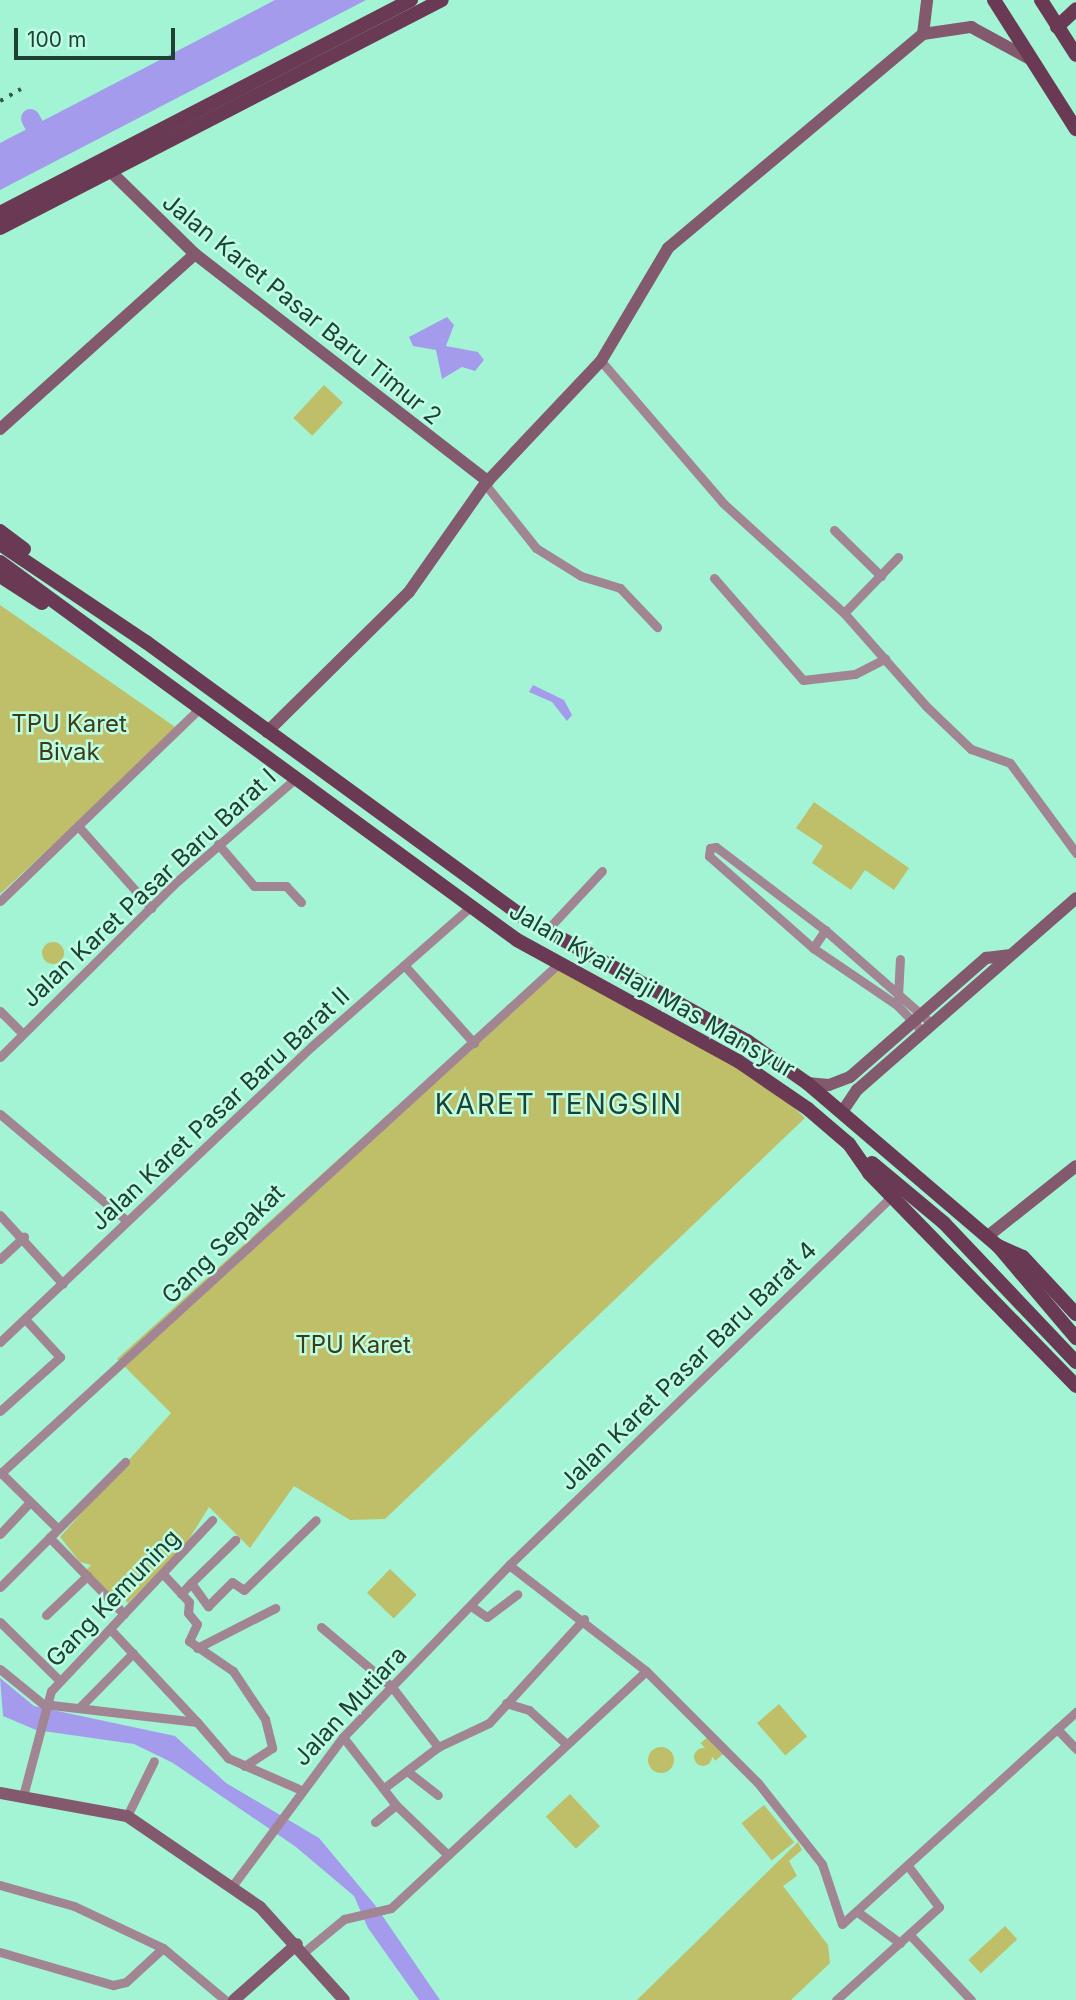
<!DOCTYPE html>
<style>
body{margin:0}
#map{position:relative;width:1076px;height:2000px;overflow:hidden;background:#a3f4d5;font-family:Inter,sans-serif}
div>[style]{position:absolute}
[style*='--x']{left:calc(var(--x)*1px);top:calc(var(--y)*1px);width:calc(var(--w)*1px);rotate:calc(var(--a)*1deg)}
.green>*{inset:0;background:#bfbf69;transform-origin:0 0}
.round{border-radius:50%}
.water>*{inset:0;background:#a49bec}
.river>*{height:19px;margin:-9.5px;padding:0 9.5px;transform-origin:9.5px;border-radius:9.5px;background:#a49bec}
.street>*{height:9px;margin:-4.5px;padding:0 4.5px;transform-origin:4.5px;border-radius:4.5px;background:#a28593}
.secondary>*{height:12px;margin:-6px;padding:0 6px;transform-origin:6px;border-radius:6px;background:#82596d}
.primary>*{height:14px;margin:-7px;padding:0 7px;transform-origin:7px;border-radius:7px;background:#6a3953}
.rail>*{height:3.5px;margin-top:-1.75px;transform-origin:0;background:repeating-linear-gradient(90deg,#335c4c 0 3.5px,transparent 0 10.5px)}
span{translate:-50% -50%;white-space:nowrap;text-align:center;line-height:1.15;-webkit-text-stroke:5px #befee4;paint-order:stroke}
.street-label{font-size:24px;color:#1f4134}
.park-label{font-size:24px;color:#3d3c15}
.quarter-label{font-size:28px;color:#1f4134;letter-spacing:2px}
.scale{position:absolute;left:14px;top:28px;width:161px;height:32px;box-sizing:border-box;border:4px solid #1f4134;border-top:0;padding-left:9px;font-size:21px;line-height:24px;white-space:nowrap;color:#1f4134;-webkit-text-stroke:5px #befee4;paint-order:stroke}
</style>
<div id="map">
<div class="green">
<i style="left:324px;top:385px;width:26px;height:45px;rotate:43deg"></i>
<i style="clip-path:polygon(0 605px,178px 729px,0 894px)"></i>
<i style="clip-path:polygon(814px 802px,909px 868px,894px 890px,865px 870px,851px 890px,812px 863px,823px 846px,796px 828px)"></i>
<i class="round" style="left:42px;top:942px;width:22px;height:22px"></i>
<i style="clip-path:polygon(560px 959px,751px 1068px,805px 1118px,385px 1519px,350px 1520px,294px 1486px,250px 1548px,209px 1507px,186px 1544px,128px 1603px,116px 1591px,111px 1596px,86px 1570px,91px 1565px,80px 1562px,60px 1537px,171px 1413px,117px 1359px)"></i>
<i style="left:390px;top:1569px;width:37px;height:33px;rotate:44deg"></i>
<i style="left:779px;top:1704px;width:43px;height:29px;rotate:49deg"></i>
<i style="left:709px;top:1736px;width:23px;height:11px;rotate:50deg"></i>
<i class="round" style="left:648px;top:1747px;width:26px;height:26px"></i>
<i class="round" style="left:694px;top:1748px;width:18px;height:18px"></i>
<i style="left:570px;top:1794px;width:44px;height:33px;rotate:47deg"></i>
<i style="left:764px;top:1805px;width:48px;height:29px;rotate:51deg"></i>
<i style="clip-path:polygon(798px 1842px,802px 1850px,789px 1861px,797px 1876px,783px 1886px,828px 1945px,830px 1963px,791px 2000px,637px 2000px)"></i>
<i style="left:1005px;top:1926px;width:18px;height:50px;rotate:47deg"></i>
</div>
<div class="water">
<i style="clip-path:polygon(275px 0,366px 0,0 190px,0 143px)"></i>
<i style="clip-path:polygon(447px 317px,454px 325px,446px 346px,478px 352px,484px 360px,475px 371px,462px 367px,442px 379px,436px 350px,413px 346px,409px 337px)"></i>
<i style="clip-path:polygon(533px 685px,564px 700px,572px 715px,567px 721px,552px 702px,529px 692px)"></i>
<i style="clip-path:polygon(0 1678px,34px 1706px,175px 1736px,226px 1783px,319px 1838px,375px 1905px,440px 2000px,419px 2000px,368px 1928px,354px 1896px,296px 1847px,173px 1763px,134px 1744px,36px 1730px,3px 1716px)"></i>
</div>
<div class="river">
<i style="--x:30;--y:118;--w:27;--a:62"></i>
</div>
<div class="street">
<i style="--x:601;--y:361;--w:187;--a:49.3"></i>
<i style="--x:723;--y:503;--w:164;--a:42.3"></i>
<i style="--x:844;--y:613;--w:125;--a:48.6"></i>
<i style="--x:927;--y:707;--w:61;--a:43.7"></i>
<i style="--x:971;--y:749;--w:41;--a:19.7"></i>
<i style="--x:1010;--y:763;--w:112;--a:53.7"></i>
<i style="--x:485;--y:484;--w:82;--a:51.4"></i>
<i style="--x:536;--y:548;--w:53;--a:31.9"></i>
<i style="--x:581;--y:576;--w:41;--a:17.1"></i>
<i style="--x:620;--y:588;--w:54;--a:46.5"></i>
<i style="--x:834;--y:530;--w:66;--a:44.4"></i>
<i style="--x:714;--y:578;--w:135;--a:48.9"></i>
<i style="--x:803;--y:680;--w:52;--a:-6.6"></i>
<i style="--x:855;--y:674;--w:34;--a:-27"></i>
<i style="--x:844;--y:613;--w:78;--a:-46"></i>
<i style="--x:78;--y:826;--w:110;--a:48.3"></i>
<i style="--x:218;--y:844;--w:55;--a:49.4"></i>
<i style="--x:254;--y:886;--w:32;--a:0"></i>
<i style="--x:286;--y:886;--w:22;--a:47"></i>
<i style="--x:0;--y:901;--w:279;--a:-44"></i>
<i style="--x:546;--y:931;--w:82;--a:-47"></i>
<i style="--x:813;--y:948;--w:22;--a:-56"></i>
<i style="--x:404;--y:965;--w:105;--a:48.1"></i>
<i style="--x:898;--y:996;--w:37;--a:-87"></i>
<i style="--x:0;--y:1011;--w:31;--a:45"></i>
<i style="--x:923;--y:1032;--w:37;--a:-134"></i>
<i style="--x:897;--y:1005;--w:102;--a:-145.8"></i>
<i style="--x:813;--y:948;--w:139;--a:-138.5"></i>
<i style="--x:709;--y:856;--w:8;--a:-83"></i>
<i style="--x:710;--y:848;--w:6;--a:-9"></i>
<i style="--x:716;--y:847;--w:137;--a:37.3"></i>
<i style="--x:825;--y:930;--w:142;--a:41.3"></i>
<i style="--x:0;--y:1057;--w:245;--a:-44.8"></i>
<i style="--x:174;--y:884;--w:160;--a:-41"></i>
<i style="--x:0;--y:1114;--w:166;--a:40.1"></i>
<i style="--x:0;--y:1215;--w:93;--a:47.6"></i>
<i style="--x:0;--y:1259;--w:33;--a:-43"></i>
<i style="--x:0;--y:1342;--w:430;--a:-43.5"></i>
<i style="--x:312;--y:1046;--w:210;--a:-41.3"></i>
<i style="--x:0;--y:1411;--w:81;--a:-42"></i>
<i style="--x:60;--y:1357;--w:52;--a:-132.6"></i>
<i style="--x:0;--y:1472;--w:80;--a:44.5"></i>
<i style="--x:0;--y:1474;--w:755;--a:-42.42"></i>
<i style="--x:0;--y:1534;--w:44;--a:-46.8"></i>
<i style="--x:509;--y:1565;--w:173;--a:37.7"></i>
<i style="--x:646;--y:1671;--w:158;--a:45"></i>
<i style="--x:758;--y:1783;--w:103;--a:51.7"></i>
<i style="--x:822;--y:1864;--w:63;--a:71.6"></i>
<i style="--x:842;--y:1924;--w:316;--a:-42.2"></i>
<i style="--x:163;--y:1574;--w:38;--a:47"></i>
<i style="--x:189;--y:1602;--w:11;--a:95"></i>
<i style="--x:188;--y:1613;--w:14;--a:51"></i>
<i style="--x:197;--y:1624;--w:19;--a:115"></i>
<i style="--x:189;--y:1641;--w:53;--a:34.3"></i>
<i style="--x:233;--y:1671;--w:58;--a:56.3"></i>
<i style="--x:265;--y:1719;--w:30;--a:76"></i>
<i style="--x:272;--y:1748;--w:33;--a:147"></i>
<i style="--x:87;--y:1576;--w:53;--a:45.8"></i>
<i style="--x:191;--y:1583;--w:62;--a:-44.3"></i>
<i style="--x:0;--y:1587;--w:177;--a:-45"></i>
<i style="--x:181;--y:1594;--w:15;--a:-48"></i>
<i style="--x:191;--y:1583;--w:29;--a:54"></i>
<i style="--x:208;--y:1606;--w:34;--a:-45"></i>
<i style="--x:232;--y:1582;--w:14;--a:34"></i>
<i style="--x:244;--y:1590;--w:100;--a:-44.2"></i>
<i style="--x:471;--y:1606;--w:19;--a:35"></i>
<i style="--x:487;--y:1617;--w:38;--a:-37"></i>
<i style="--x:46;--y:1615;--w:57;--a:-43.6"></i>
<i style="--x:87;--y:1576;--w:54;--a:-134.3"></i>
<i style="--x:0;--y:1622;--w:84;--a:44.5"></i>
<i style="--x:321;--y:1627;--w:93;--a:40.2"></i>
<i style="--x:392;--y:1687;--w:76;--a:52.5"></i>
<i style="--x:110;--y:1629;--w:127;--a:46.9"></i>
<i style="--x:197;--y:1648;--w:88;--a:-27.1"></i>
<i style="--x:0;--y:1669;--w:55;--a:39.1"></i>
<i style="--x:43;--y:1704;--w:155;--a:6.7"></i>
<i style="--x:197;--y:1722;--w:48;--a:49.3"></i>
<i style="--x:228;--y:1758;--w:77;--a:23.6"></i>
<i style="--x:506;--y:1703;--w:24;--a:17"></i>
<i style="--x:529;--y:1710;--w:47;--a:42.4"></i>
<i style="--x:79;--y:1708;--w:77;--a:-45.5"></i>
<i style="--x:1057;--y:1729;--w:28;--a:46"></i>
<i style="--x:343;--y:1737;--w:86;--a:52.1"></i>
<i style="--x:396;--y:1805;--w:72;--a:43.9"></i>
<i style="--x:407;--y:1771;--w:39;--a:38"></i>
<i style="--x:384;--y:1788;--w:68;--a:-37.2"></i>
<i style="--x:438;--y:1747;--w:56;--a:-25.2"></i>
<i style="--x:489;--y:1723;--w:141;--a:-47.6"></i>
<i style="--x:23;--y:1796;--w:109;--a:-75.1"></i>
<i style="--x:51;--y:1691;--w:235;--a:-46.7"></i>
<i style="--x:127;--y:1816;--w:61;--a:-63.9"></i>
<i style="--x:375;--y:1822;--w:27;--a:-39"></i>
<i style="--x:0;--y:1885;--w:77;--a:15.8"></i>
<i style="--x:74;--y:1906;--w:98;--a:25.3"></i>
<i style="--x:163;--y:1948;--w:81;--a:40"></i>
<i style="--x:233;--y:1885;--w:184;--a:-53.4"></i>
<i style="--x:343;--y:1737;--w:239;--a:-46"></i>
<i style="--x:509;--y:1565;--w:533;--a:-43.94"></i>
<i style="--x:859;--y:1913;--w:51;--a:36.2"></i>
<i style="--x:910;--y:1935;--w:89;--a:46.8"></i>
<i style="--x:0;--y:1952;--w:118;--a:16.3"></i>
<i style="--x:113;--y:1985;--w:13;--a:-13"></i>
<i style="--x:126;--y:1982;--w:50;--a:-42.6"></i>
<i style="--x:304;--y:1952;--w:52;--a:-39.5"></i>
<i style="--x:344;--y:1919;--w:48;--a:-13.2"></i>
<i style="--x:391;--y:1908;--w:348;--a:-42.9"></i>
<i style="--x:836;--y:2000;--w:139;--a:-42.1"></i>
<i style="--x:939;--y:1907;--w:51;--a:-127.1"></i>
</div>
<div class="secondary">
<i style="--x:923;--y:34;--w:34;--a:-83"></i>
<i style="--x:105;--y:166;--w:126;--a:44.4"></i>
<i style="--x:195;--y:254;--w:371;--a:37.8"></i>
<i style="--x:0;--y:429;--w:262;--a:-41.9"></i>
<i style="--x:267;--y:732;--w:199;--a:-44.6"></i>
<i style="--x:409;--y:592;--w:132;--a:-54.9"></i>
<i style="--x:485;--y:484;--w:169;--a:-46.7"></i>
<i style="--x:601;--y:361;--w:131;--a:-59.3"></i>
<i style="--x:668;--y:248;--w:333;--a:-40"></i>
<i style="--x:923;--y:34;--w:49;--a:-8.3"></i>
<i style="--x:971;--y:27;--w:67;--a:28.5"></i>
<i style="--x:807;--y:1083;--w:22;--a:5"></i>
<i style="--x:829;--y:1085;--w:22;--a:-21"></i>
<i style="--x:850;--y:1077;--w:181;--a:-41.2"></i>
<i style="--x:986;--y:958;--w:23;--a:-7"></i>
<i style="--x:842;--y:1112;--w:27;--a:-56"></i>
<i style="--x:857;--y:1090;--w:291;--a:-41.2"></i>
<i style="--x:988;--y:1236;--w:112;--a:-38.5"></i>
<i style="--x:0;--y:1793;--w:129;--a:10.3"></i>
<i style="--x:127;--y:1816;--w:161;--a:34.4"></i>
<i style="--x:260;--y:1907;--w:125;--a:47.9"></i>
<i style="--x:234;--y:2000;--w:84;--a:-41.6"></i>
</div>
<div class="primary">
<i style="--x:994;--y:0;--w:153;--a:57.6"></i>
<i style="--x:1041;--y:0;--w:65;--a:57.5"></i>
<i style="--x:1057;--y:27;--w:26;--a:-43"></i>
<i style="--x:0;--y:213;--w:463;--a:-27.4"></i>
<i style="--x:0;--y:228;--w:497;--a:-27.3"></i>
<i style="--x:0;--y:531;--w:30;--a:37"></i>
<i style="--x:0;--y:544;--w:176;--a:33.9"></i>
<i style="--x:146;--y:642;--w:468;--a:36.1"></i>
<i style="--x:524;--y:918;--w:255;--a:28.9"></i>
<i style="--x:747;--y:1041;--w:73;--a:35"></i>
<i style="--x:807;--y:1083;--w:251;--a:40.5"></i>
<i style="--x:998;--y:1246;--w:27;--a:24"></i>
<i style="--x:1023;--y:1257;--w:78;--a:47.1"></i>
<i style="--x:0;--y:562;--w:640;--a:36.17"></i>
<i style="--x:517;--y:940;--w:252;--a:28.7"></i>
<i style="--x:738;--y:1061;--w:85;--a:34.4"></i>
<i style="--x:808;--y:1109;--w:54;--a:40.5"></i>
<i style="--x:849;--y:1144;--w:35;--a:55"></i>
<i style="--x:869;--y:1173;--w:297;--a:45.8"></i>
<i style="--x:0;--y:576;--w:50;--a:32.7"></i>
<i style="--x:872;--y:1163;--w:94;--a:39.8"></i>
<i style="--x:944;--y:1223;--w:192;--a:46.5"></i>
<i style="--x:998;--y:1246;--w:121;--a:49.7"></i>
</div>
<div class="rail">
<i style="--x:0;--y:101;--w:24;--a:-30"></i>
</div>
<div class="street-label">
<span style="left:302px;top:309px;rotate:39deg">Jalan Karet Pasar Baru Timur 2</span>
<span style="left:149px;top:888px;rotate:-43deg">Jalan Karet Pasar Baru Barat I</span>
<span style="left:652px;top:990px;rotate:30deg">Jalan Kyai Haji Mas Mansyur</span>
<span style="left:220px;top:1109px;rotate:-43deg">Jalan Karet Pasar Baru Barat II</span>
<span style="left:223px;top:1244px;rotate:-44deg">Gang Sepakat</span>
<span style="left:688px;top:1366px;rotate:-44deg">Jalan Karet Pasar Baru Barat 4</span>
<span style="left:113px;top:1598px;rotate:-46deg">Gang Kemuning</span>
<span style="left:350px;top:1706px;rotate:-47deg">Jalan Mutiara</span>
</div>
<div class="park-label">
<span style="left:69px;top:738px">TPU Karet<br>Bivak</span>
<span style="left:353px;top:1345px">TPU Karet</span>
</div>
<div class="quarter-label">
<span style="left:559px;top:1104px">KARET TENGSIN</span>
</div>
<div class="scale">100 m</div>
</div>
